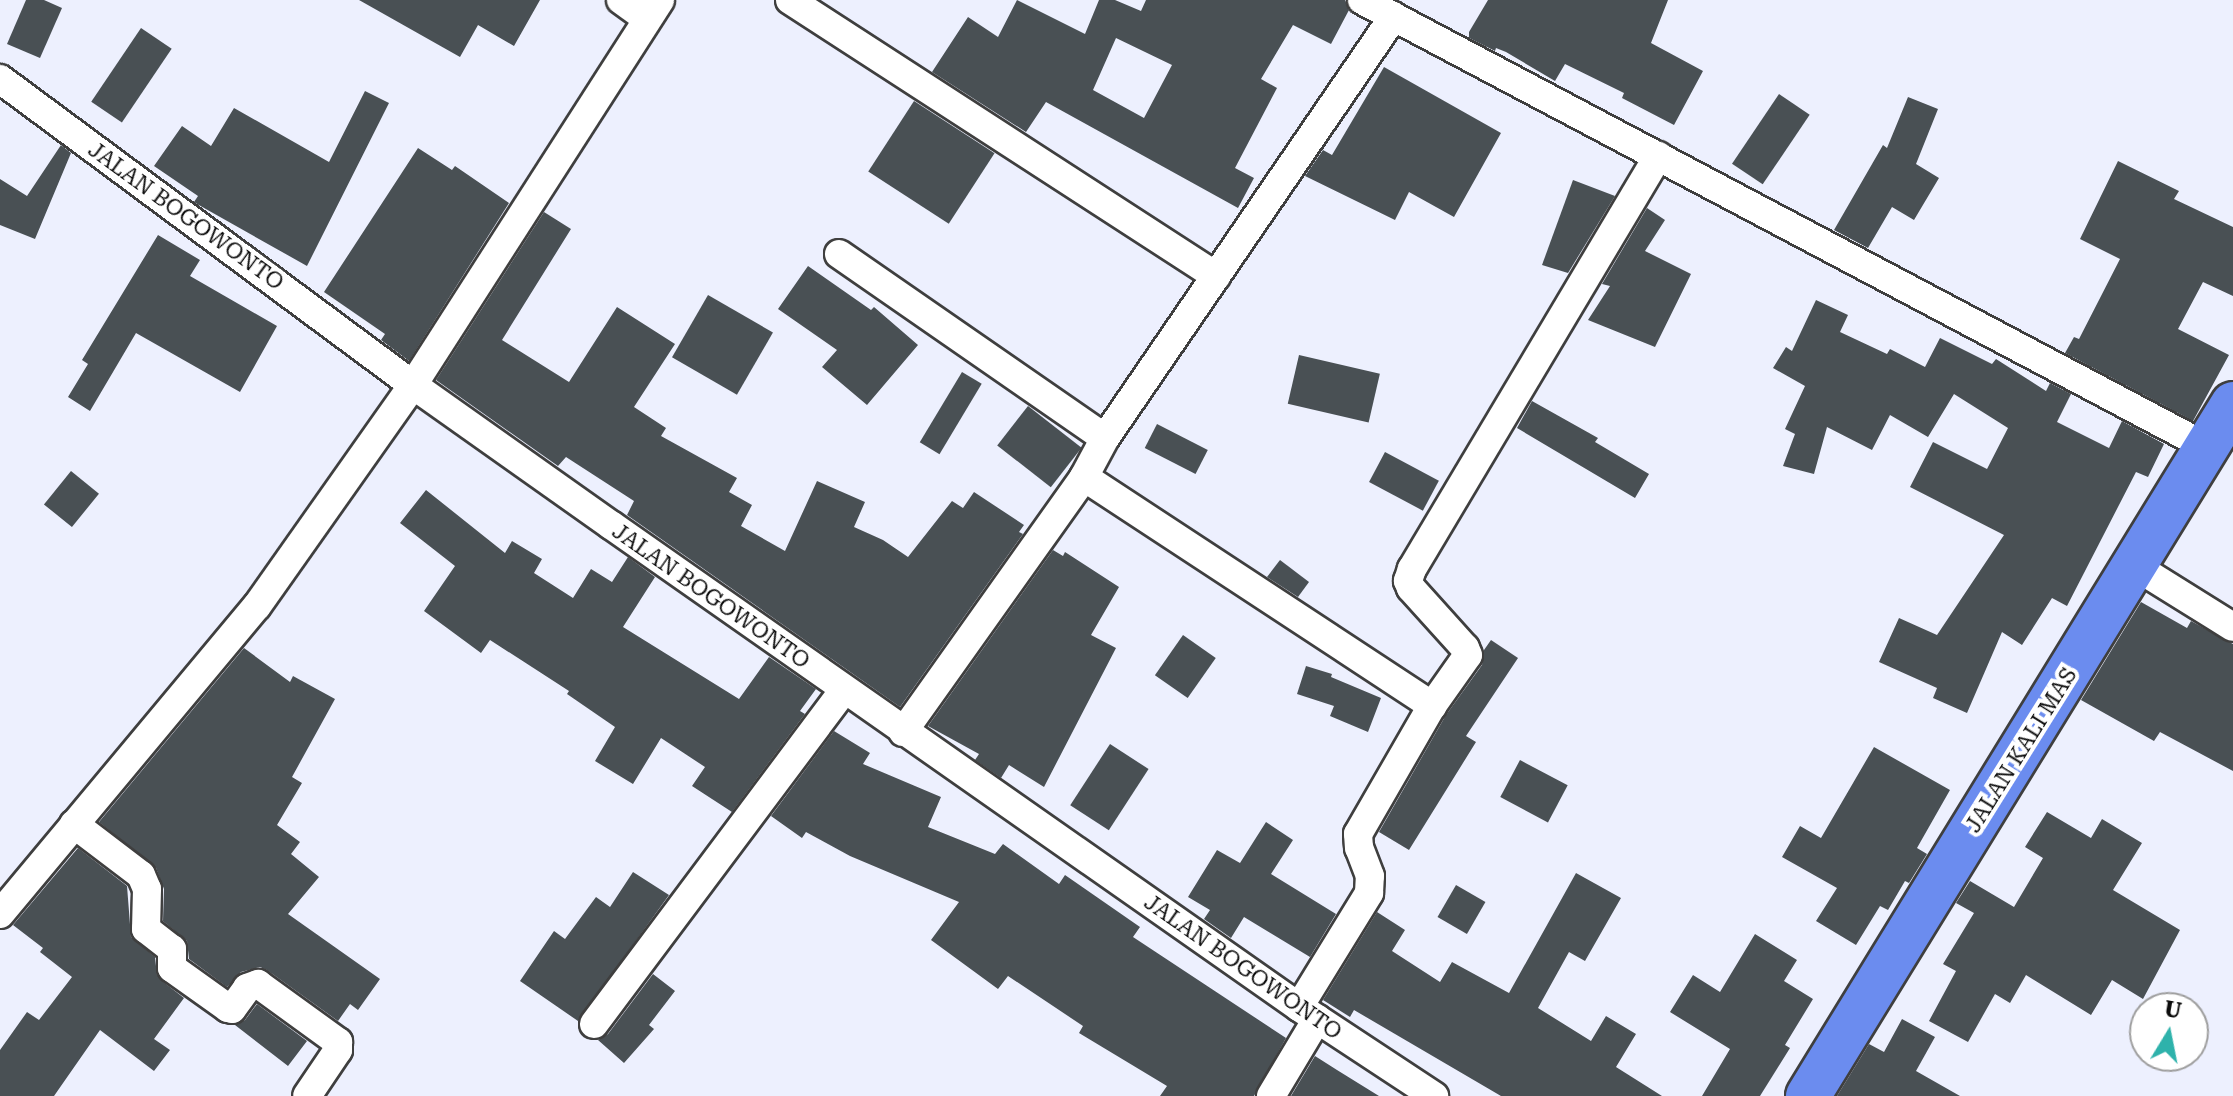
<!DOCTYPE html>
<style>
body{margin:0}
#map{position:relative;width:2233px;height:1096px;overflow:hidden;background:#edf0fe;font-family:"Roboto Serif",serif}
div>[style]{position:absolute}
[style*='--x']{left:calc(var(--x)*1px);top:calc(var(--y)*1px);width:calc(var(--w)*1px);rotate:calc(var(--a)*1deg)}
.building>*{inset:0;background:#495054;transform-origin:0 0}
.roads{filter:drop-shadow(2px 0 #3f3f3f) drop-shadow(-2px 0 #3f3f3f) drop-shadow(0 2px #3f3f3f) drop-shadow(0 -2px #3f3f3f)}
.street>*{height:28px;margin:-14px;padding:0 14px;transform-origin:14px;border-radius:14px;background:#fff}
.primary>*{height:44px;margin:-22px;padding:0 22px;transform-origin:22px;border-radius:22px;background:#6b8cef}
span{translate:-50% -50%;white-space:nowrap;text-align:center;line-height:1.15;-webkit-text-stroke:8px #fff;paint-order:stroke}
.street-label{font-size:22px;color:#0c0c0c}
.north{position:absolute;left:2129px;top:992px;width:80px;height:80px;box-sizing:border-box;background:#fff;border:2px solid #9e9e9e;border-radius:50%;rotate:10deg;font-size:22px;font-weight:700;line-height:32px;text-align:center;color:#0c0c0c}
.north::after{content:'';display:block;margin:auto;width:28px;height:36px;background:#2eb2ab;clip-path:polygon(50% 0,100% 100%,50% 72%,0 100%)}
</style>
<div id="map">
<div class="building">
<i style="clip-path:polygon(26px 0,44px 0,62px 8px,40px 58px,7px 44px)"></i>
<i style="clip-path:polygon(359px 0,540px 0,514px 46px,478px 25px,460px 57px)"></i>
<i style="clip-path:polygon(evenodd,1017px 0,1085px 34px,1099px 0,1115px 0,1141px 11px,1146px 0,1345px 0,1349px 10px,1331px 44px,1293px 25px,1261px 79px,1277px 88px,1235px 168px,1254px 178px,1238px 208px,1046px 102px,1026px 132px,932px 72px,968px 17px,998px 37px,1017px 0,1116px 38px,1172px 65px,1144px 118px,1093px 90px,1116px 38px)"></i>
<i style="clip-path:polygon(1488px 0,1668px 0,1651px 43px,1703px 71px,1674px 125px,1622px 98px,1624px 93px,1565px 64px,1555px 81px,1506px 52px,1496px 48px,1495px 51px,1469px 38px,1469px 32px)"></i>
<i style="left:141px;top:28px;width:37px;height:89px;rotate:34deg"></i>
<i style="clip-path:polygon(1384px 67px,1501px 133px,1454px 217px,1409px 192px,1395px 220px,1305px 176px,1323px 150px,1332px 155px)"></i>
<i style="clip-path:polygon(365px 91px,389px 103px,307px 266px,197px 204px,194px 202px,198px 196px,154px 166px,182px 126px,211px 146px,234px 108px,329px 162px)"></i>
<i style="left:1779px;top:94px;width:37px;height:84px;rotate:34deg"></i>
<i style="clip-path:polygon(1908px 97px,1938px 109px,1916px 164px,1939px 178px,1914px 220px,1892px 207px,1868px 248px,1834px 230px,1883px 145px,1887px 148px)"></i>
<i style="left:914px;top:101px;width:96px;height:84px;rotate:33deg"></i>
<i style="clip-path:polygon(61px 145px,71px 153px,35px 239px,0 225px,0 179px,27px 196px)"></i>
<i style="clip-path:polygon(418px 148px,452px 170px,455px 166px,509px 203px,409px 361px,381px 340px,385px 334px,324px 292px)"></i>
<i style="clip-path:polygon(2118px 161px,2179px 191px,2174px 199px,2233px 227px,2233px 296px,2203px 282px,2178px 329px,2229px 355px,2193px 421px,2065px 353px,2074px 337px,2079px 339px,2120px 259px,2080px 239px)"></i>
<i style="clip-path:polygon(1573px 180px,1615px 196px,1568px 273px,1542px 265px)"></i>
<i style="clip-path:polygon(1647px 208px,1665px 220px,1645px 251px,1691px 274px,1655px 347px,1588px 320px,1610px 286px,1602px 284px)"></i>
<i style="clip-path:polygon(544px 212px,571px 229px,502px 340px,569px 382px,617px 307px,675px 344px,634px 407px,666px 428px,661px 436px,737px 478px,729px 492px,752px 505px,741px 526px,785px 551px,817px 481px,865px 502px,854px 527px,883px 540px,908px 557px,952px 501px,963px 508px,974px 492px,1024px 525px,1019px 532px,1023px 534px,900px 707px,627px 515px,634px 501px,566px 457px,558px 466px,436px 380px)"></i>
<i style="clip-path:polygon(158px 235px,200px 260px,190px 276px,277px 326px,240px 392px,136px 333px,90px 411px,68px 397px,88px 364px,82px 360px)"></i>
<i style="clip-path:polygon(808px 266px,871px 310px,874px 307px,918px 345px,867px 405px,822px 367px,837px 350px,778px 309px)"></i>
<i style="left:708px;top:295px;width:75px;height:72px;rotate:30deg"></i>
<i style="clip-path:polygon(1816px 300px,1848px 315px,1840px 332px,1887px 354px,1890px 349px,1925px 367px,1940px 338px,1992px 364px,1996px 359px,2046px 391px,2050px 383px,2071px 394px,2057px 422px,2109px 448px,2122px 421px,2164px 444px,2148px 477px,2136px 472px,2067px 606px,2052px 598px,2022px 645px,2002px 632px,1967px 713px,1933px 698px,1937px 688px,1879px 662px,1899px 618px,1937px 635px,2004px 535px,1910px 487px,1933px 442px,1987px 469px,2008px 428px,1954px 394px,1928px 437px,1890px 415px,1872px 450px,1827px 427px,1814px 474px,1783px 466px,1795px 434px,1785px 429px,1805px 386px,1773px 368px,1786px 347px,1792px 351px)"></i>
<i style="left:1299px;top:355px;width:83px;height:50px;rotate:13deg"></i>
<i style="left:962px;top:372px;width:23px;height:82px;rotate:31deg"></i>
<i style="clip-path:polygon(1532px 401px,1598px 438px,1595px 442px,1649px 474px,1635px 498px,1517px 428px)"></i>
<i style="left:1028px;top:406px;width:68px;height:50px;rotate:38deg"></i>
<i style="left:1157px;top:424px;width:57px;height:27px;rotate:27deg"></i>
<i style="left:1385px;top:452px;width:61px;height:34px;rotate:28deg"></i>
<i style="left:71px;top:471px;width:36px;height:43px;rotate:39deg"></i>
<i style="clip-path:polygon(426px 490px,505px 553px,512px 541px,542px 559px,534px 573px,573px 598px,591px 569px,612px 582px,628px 557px,655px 577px,623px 627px,739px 699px,769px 657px,816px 689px,800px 711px,805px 714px,732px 812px,692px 786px,705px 767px,661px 738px,633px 784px,595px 761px,615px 727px,567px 694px,569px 691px,490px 640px,481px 653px,424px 611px,455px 566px,400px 523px)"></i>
<i style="clip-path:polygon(1053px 550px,1063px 556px,1065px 552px,1119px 587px,1091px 635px,1116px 648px,1044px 787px,1009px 765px,1001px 778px,975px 760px,979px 754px,928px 726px)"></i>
<i style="clip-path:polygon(1280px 560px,1309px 582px,1298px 597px,1267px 577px)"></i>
<i style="clip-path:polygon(2141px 602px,2187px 628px,2191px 621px,2233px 644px,2233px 771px,2160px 732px,2154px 741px,2081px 700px)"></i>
<i style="left:1183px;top:635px;width:40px;height:49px;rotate:35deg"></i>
<i style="clip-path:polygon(1491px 640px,1518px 658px,1466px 736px,1476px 742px,1409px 850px,1379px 832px,1446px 715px,1482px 665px,1484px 650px)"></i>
<i style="clip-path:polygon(244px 648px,290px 682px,293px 676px,335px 699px,292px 777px,302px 783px,277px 825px,300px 842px,291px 854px,319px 877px,288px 914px,380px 979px,358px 1010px,350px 1004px,338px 1021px,267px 970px,260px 967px,241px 972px,227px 987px,189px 959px,187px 941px,163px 921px,164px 889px,156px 868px,99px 822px)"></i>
<i style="clip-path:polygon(1306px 666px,1332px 674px,1331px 677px,1381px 698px,1368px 732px,1330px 716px,1334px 706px,1297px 694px)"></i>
<i style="clip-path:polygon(834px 731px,870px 753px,863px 764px,941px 797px,928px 827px,995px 854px,1003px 844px,1059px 884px,1065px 875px,1140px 927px,1133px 937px,1286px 1038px,1254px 1096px,1160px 1096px,1167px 1086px,1079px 1033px,1083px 1026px,1008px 976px,998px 989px,931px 940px,959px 902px,850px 856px,806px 832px,802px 838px,771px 816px)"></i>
<i style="left:1110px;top:744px;width:46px;height:73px;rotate:33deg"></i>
<i style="clip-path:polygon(1874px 747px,1950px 790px,1917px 848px,1927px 854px,1909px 883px,1905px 881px,1888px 910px,1880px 906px,1856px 945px,1816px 921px,1837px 888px,1782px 857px,1800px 826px,1821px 838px)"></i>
<i style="left:1520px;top:760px;width:54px;height:42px;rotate:28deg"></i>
<i style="clip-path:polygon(2047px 812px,2091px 838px,2102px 819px,2142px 843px,2113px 890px,2180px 930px,2143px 999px,2112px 980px,2091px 1015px,2026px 975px,2010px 1003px,1995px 994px,1968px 1042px,1929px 1021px,1956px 971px,1943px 964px,1974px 913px,1956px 903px,1970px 881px,2014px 907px,2043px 858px,2025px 847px)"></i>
<i style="clip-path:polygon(1266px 822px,1293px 840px,1271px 874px,1336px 914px,1310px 957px,1244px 917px,1231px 938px,1204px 919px,1210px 910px,1188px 897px,1217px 850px,1240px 863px)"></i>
<i style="clip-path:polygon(78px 848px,127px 886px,131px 937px,155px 957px,157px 975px,162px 981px,184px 998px,154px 1039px,170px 1050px,154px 1071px,100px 1030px,54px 1096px,0 1096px,0 1050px,27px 1012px,39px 1020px,72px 977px,40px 952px,43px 948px,13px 925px)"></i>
<i style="clip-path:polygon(633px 872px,669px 895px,578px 1021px,520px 981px,554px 931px,565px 939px,596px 897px,610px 907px)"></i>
<i style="clip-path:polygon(1576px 873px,1621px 898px,1585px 961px,1569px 952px,1538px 1008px,1591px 1041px,1606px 1016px,1636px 1034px,1616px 1067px,1662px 1096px,1501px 1096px,1354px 1010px,1350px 1017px,1323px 1000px,1377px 912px,1405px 930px,1392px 951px,1440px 982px,1452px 962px,1509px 993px)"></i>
<i style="left:1456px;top:885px;width:34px;height:37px;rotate:30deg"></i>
<i style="clip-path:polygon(1755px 934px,1797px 960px,1784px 981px,1813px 999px,1785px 1045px,1790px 1048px,1760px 1096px,1702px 1096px,1730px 1049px,1670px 1012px,1693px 975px,1720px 992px)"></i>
<i style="clip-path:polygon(653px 974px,675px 991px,649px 1025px,654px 1029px,624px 1063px,598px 1040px,608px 1034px)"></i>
<i style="clip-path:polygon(257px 1004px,307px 1041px,288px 1066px,235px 1025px,245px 1020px)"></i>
<i style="clip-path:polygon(1902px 1019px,1935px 1037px,1916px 1071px,1960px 1096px,1837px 1096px,1869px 1044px,1884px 1052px)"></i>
<i style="clip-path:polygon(1315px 1056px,1337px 1070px,1379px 1096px,1291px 1096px)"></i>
</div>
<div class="roads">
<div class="street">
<i style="--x:621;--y:0;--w:32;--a:36"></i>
<i style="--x:790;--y:0;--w:508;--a:32.94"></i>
<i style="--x:1362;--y:0;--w:956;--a:27.88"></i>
<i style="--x:0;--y:79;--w:514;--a:36.54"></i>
<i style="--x:413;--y:385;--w:242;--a:35.3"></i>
<i style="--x:611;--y:525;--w:840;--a:35.01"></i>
<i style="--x:1299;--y:1007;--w:162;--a:33.4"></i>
<i style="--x:839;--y:254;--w:323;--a:34.7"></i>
<i style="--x:1084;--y:477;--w:417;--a:33.3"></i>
<i style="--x:2135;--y:566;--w:115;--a:31.9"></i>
<i style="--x:903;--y:732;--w:313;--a:-54.6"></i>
<i style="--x:1084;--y:477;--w:44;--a:-61.7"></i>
<i style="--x:1105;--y:438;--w:511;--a:-55.6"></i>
<i style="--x:74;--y:824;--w:84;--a:37.3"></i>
<i style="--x:141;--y:875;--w:15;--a:67"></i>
<i style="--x:147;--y:889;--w:40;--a:91.4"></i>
<i style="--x:146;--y:929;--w:33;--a:38"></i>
<i style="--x:172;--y:949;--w:19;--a:90"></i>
<i style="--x:172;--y:968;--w:69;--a:35.5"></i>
<i style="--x:228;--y:1008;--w:4;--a:14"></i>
<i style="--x:232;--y:1009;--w:26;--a:-54"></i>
<i style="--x:247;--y:988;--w:12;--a:-20"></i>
<i style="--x:258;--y:984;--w:99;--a:35.9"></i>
<i style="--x:338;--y:1042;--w:8;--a:90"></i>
<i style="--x:338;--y:1050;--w:55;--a:124"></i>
<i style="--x:0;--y:914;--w:401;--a:-50.2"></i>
<i style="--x:257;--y:606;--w:271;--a:-54.8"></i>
<i style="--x:413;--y:385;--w:457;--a:-57.3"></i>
<i style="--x:1299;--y:1007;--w:134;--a:-58.4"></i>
<i style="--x:1369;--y:893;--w:17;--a:-87"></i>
<i style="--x:1370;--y:876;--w:30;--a:-111"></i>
<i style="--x:1359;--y:848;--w:14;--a:-94"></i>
<i style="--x:1358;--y:834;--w:148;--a:-60"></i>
<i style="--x:1432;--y:706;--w:62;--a:-54.8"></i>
<i style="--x:1468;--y:655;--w:8;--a:-113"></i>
<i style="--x:1465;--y:648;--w:81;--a:-132"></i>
<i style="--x:1411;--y:588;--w:8;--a:-113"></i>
<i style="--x:1408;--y:581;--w:13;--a:-72"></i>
<i style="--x:1412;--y:569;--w:481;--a:-59.2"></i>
<i style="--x:594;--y:1024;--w:417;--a:-53.2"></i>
<i style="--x:1271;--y:1096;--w:90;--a:-59.1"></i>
</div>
<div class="primary">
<i style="--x:1808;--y:1096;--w:812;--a:-58.44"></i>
</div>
</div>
<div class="street-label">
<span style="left:186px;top:216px;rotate:36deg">JALAN BOGOWONTO</span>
<span style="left:711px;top:596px;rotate:35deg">JALAN BOGOWONTO</span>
<span style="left:2021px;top:750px;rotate:-58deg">JALAN KALI MAS</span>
<span style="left:1243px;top:967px;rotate:35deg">JALAN BOGOWONTO</span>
</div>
<div class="north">U</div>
</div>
